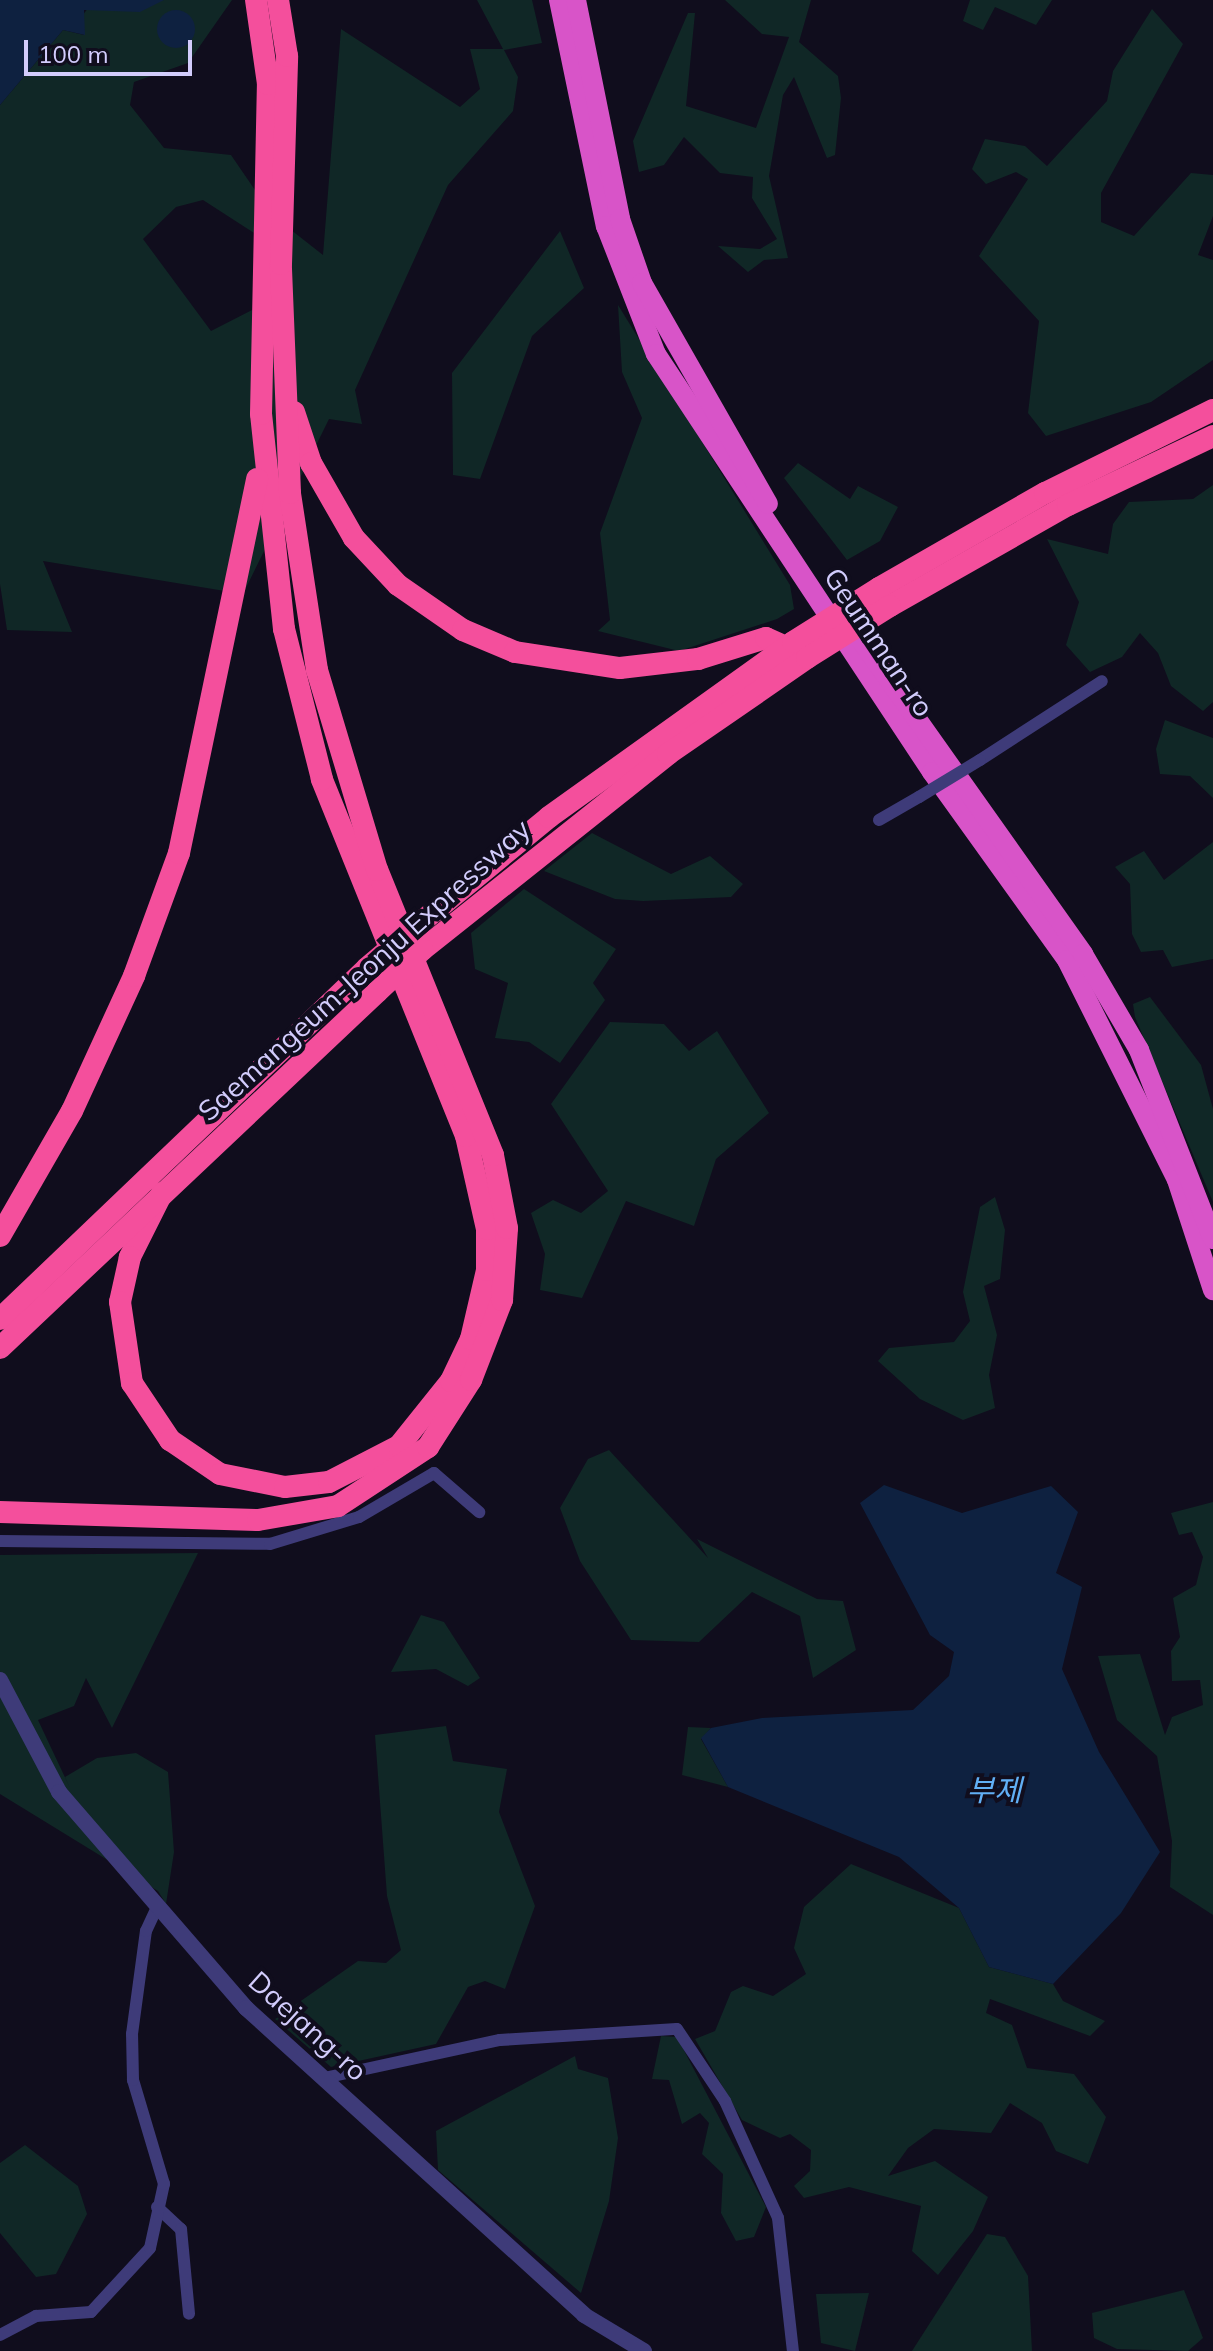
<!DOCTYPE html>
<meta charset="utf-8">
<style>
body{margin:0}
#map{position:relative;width:1213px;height:2351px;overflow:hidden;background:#100d1d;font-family:Mulish,"Noto Sans KR",sans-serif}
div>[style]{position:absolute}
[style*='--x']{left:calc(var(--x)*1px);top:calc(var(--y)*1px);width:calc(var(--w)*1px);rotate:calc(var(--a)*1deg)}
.green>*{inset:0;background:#102726}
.water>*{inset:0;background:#0e2140}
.round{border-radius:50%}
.minor>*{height:12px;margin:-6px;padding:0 6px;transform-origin:6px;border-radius:6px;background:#3e3b79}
.tertiary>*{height:16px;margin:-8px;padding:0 8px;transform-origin:8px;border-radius:8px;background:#3e3b79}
.trunk>*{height:20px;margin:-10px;padding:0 10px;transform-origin:10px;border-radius:10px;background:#d854c8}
.motorway>*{height:22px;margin:-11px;padding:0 11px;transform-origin:11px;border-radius:11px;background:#f44f9c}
.minor-bridge>*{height:12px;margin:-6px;padding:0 6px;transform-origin:6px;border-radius:6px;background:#3e3b79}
.motorway-bridge>*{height:22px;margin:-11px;padding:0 11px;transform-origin:11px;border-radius:11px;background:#f44f9c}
span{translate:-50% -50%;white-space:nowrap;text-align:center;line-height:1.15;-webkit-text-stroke:8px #100d1d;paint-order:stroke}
.street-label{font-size:28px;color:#d2ccfc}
.water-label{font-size:30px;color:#61aff5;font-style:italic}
.scale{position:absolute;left:24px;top:40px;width:168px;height:36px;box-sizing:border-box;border:4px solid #d2ccfc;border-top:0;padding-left:10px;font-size:24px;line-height:28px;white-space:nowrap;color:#d2ccfc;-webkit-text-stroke:6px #100d1d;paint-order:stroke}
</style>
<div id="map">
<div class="green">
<i style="clip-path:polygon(evenodd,164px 0,232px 0,188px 63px,134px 82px,130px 105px,164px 148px,231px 155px,272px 215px,323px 255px,341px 29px,460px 107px,480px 89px,470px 49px,503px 49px,477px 0,532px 0,542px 43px,504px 50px,518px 77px,513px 111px,448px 185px,355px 390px,362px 424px,329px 419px,243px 594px,43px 561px,72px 632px,7px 630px,0 584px,0 105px,63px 30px,84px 35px,80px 19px,88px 8px,164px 0,203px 200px,265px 240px,256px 308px,211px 331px,143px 239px,176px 207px,203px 200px)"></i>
<i style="clip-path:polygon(725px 0,811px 0,799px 42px,838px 76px,841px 98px,835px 155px,827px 158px,794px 77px,783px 95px,769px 176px,788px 258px,764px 260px,748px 272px,718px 246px,760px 249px,777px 239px,752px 198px,753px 177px,720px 173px,684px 137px,664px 165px,639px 172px,633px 141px,688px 13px,695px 13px,686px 106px,756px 128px,789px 37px,762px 34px)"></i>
<i style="clip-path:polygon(970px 0,1052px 0,1036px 25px,995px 7px,983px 30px,963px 21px)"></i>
<i style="clip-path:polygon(1152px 9px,1183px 44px,1101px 193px,1101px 222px,1134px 236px,1191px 173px,1213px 175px,1213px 216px,1198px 255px,1213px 260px,1213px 360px,1151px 402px,1046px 436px,1028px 413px,1039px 321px,979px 256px,1028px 179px,1016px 172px,986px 184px,972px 169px,985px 139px,1025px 146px,1047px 166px,1107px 101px,1113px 71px)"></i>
<i style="clip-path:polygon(560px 231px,584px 288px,532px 336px,480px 479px,453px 475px,452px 373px)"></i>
<i style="clip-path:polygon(618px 305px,790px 585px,794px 609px,777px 619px,679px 651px,598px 631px,610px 620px,600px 533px,642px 418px,622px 372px)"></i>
<i style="clip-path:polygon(798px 463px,850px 499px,858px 486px,898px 507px,880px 541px,847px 560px,784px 478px)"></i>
<i style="clip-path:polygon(1213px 485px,1213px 702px,1203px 711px,1171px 686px,1158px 653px,1140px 633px,1122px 657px,1090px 672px,1066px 645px,1079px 602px,1047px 539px,1108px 554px,1113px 524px,1129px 502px,1193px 499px)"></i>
<i style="clip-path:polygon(1165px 720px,1213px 738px,1213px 798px,1190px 776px,1160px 774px,1156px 749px)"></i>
<i style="clip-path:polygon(592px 833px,671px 874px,710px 856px,743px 884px,731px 897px,643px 901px,615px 899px,544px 871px)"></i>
<i style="clip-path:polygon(1213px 842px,1213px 959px,1172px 967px,1163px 950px,1141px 952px,1132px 934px,1130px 884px,1115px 867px,1144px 851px,1164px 880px)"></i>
<i style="clip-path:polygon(524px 889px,616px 949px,593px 983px,605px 1000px,560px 1063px,529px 1042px,495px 1038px,508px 983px,475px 969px,471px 933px)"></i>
<i style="clip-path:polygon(1150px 997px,1201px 1065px,1213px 1109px,1213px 1202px,1135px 1017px,1133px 1004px)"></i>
<i style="clip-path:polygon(610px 1022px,664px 1024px,689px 1051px,717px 1031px,769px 1113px,716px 1159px,694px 1226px,626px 1201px,582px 1298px,540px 1290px,545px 1254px,531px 1213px,553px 1200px,581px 1213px,608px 1191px,551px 1104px)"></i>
<i style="clip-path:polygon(995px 1197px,1005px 1230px,1000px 1279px,984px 1286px,997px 1335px,989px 1375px,995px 1408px,963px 1420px,920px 1399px,878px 1361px,889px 1348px,954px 1342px,970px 1321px,963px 1292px,980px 1207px)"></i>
<i style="clip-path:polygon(609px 1450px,708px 1558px,697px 1539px,817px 1599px,843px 1601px,856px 1650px,813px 1678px,800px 1616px,752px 1592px,699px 1642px,631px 1640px,580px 1561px,560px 1508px,588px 1459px)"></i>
<i style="clip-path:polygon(1213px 1502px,1213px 1915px,1170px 1887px,1172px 1841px,1157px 1756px,1117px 1720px,1098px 1656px,1140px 1654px,1165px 1735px,1172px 1717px,1203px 1705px,1200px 1680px,1172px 1681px,1171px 1651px,1180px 1637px,1173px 1598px,1196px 1585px,1203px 1557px,1192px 1532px,1179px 1535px,1171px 1513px)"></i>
<i style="clip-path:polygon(198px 1553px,112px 1728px,86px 1678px,74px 1706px,38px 1720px,70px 1788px,65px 1777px,97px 1758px,136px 1753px,168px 1772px,174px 1852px,166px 1904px,158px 1891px,0 1794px,0 1555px)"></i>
<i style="clip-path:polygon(421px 1615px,444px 1622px,480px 1678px,468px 1686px,436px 1669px,391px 1672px)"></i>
<i style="clip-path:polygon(446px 1726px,453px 1761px,507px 1769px,499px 1812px,535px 1906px,505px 1989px,485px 1981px,468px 1987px,436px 2044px,331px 2067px,275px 2019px,358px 1961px,386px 1963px,401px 1950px,387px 1896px,375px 1735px)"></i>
<i style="clip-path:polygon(688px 1727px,711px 1728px,701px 1739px,728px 1787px,682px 1775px)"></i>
<i style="clip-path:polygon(851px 1864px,959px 1908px,989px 1967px,1053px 1984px,1063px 2001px,1105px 2021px,1090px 2036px,990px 1999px,986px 2013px,1012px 2025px,1027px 2068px,1074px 2074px,1106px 2117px,1088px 2164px,1056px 2151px,1042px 2123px,1010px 2103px,991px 2133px,934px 2129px,908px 2148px,888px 2176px,935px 2161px,988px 2197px,973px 2231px,938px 2275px,912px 2251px,921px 2206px,849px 2187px,804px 2198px,794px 2186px,810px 2171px,811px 2150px,790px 2134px,780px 2138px,742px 2120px,695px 2039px,715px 2031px,731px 1992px,743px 1986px,773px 1996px,806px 1974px,794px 1948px,804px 1907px)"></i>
<i style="clip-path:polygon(661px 2036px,677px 2037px,766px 2207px,754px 2237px,736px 2241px,721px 2213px,723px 2174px,702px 2154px,709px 2123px,700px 2113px,682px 2124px,669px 2080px,652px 2079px)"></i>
<i style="clip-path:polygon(575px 2056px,578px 2069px,608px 2078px,618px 2138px,609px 2201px,581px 2293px,438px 2170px,436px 2131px)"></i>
<i style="clip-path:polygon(25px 2145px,78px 2186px,87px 2214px,56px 2274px,36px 2277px,0 2233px,0 2163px)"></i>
<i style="clip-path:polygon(987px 2234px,1005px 2237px,1028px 2276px,1032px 2351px,912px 2351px)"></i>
<i style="clip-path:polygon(1184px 2290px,1203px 2338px,1188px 2351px,1117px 2349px,1094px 2338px,1092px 2313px)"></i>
<i style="clip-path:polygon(869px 2293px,855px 2351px,821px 2343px,816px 2294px)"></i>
</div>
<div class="water">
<i style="clip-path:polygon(0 0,164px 0,140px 12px,84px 10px,85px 35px,63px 30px,0 105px)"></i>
<i class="round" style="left:157px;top:10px;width:38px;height:38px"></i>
<i style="clip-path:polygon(884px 1485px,962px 1513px,1051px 1486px,1078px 1512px,1056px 1573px,1082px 1587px,1062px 1669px,1099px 1752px,1160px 1852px,1121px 1913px,1053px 1984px,989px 1967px,959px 1908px,899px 1857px,728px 1787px,701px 1738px,711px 1728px,762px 1718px,913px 1710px,949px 1676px,954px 1652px,930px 1635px,860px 1503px)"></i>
</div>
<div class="minor">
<i style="--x:980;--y:760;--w:145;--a:-32.9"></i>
<i style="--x:879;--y:820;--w:46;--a:-29.9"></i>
<i style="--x:0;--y:1541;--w:270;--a:0.6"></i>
<i style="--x:270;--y:1544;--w:93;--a:-16.9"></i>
<i style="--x:359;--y:1517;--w:87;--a:-30.4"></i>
<i style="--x:434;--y:1473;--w:60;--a:40.9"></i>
<i style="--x:324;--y:2078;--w:180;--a:-12.2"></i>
<i style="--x:500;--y:2040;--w:177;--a:-3.6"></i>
<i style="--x:677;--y:2029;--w:87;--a:56.3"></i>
<i style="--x:725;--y:2101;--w:128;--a:65.6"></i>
<i style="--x:778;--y:2218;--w:134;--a:83.6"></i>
<i style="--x:157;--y:2207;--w:33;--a:43"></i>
<i style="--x:181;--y:2229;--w:85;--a:84.6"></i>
<i style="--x:0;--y:2335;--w:41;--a:-27.8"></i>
<i style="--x:36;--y:2316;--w:55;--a:-4.2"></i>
<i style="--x:91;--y:2312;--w:87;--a:-47.3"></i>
<i style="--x:150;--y:2248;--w:66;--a:-77.7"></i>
<i style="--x:164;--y:2184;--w:109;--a:-106.6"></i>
<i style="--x:133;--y:2080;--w:46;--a:-91.2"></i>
<i style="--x:132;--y:2034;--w:104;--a:-82.3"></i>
<i style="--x:146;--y:1931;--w:23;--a:-65"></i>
</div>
<div class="tertiary">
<i style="--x:0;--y:1680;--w:127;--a:62.2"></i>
<i style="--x:59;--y:1792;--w:286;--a:49.1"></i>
<i style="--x:246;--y:2008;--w:457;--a:42.2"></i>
<i style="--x:584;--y:2315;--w:70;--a:31"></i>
</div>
<div class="trunk">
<i style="--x:559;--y:0;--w:231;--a:78.3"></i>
<i style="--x:606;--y:226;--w:137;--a:68.7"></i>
<i style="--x:656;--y:354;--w:501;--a:56.56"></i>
<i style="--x:932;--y:772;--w:231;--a:54.3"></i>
<i style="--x:1067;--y:960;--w:246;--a:63.4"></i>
<i style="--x:1177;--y:1180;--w:116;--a:71.9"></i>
<i style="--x:576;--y:0;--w:223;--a:78.6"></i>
<i style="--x:620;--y:219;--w:68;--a:71"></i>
<i style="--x:642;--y:283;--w:254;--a:60.3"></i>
<i style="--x:851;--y:626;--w:402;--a:54.7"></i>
<i style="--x:1083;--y:954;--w:111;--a:59.7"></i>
<i style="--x:1139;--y:1050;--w:203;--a:68.6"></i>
</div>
<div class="motorway">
<i style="--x:294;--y:412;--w:54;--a:71.6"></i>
<i style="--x:311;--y:463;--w:86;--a:60.2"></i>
<i style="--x:354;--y:538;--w:64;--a:46.9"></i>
<i style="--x:398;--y:585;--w:79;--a:34.7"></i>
<i style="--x:463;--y:630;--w:56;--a:22.9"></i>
<i style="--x:515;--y:652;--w:106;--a:8.7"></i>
<i style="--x:620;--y:668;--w:79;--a:-6.6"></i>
<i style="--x:698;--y:659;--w:71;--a:-17.2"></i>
<i style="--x:766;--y:638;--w:22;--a:24"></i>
<i style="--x:879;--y:588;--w:191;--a:-29.8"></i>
<i style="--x:1045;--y:493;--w:187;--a:-26.3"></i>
<i style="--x:890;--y:606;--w:205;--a:-29.6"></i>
<i style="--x:1068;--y:505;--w:161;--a:-25.4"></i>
<i style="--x:414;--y:928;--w:175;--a:-39.4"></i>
<i style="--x:549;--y:817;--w:300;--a:-35.6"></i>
<i style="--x:422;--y:950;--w:315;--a:-38.5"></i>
<i style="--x:668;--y:754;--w:169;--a:-34.6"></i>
<i style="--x:162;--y:1193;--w:72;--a:116.6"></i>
<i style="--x:130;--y:1257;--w:46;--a:102.5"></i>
<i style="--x:120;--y:1302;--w:82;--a:81.6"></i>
<i style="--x:132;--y:1383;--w:69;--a:56.3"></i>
<i style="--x:170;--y:1440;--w:60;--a:34.2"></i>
<i style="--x:220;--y:1474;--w:66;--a:11.3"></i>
<i style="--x:285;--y:1487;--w:44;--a:-6.5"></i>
<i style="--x:329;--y:1482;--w:79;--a:-27.2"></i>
<i style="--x:399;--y:1446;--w:83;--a:-51.3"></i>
<i style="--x:451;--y:1381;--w:47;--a:-64.5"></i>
<i style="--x:471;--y:1339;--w:71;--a:-76.9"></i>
<i style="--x:487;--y:1270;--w:41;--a:-90"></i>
<i style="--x:487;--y:1229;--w:95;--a:-102.7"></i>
<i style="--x:466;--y:1136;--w:385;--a:-112"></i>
<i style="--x:322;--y:779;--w:155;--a:-104.2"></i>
<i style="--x:284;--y:629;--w:216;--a:-96.1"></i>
<i style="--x:261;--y:414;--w:330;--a:-88.8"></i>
<i style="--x:268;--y:84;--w:85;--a:-98.1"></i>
<i style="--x:0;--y:1236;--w:144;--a:-60.1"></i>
<i style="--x:72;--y:1111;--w:149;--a:-65.3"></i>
<i style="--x:134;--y:976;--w:131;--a:-69.9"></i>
<i style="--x:179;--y:853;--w:382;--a:-78.2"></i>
<i style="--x:0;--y:1319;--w:508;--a:-43.72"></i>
<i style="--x:0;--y:1348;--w:519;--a:-43.36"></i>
<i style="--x:0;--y:1512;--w:258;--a:1.8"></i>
<i style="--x:258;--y:1520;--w:81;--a:-9.9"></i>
<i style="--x:338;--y:1506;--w:108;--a:-33.2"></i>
<i style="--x:428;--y:1447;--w:80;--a:-57.3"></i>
<i style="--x:471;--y:1380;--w:86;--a:-68.8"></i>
<i style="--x:502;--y:1300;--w:72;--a:-86"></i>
<i style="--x:507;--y:1228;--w:74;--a:-100.9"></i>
<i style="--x:493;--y:1155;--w:308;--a:-112.1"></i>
<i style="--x:377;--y:870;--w:209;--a:-106.7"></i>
<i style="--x:317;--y:670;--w:179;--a:-98.7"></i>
<i style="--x:290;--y:493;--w:229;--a:-92.3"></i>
<i style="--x:281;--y:264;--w:208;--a:-88.3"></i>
<i style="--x:287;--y:56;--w:57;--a:-99.1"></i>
</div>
<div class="minor-bridge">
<i style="--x:919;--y:797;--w:71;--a:-31.2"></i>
</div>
<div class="motorway-bridge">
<i style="--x:793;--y:642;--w:102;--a:-32.1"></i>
<i style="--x:807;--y:658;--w:98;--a:-32.1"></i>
<i style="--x:367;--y:968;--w:62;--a:-40.4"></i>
<i style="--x:377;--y:992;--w:62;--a:-43"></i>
</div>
<div class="street-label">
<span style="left:879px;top:642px;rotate:56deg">Geumman-ro</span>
<span style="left:364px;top:970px;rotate:-42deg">Saemangeum-Jeonju Expressway</span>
<span style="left:308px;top:2026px;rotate:42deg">Daejang-ro</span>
</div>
<div class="water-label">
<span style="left:994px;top:1790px">부제</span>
</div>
<div class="scale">100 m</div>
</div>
